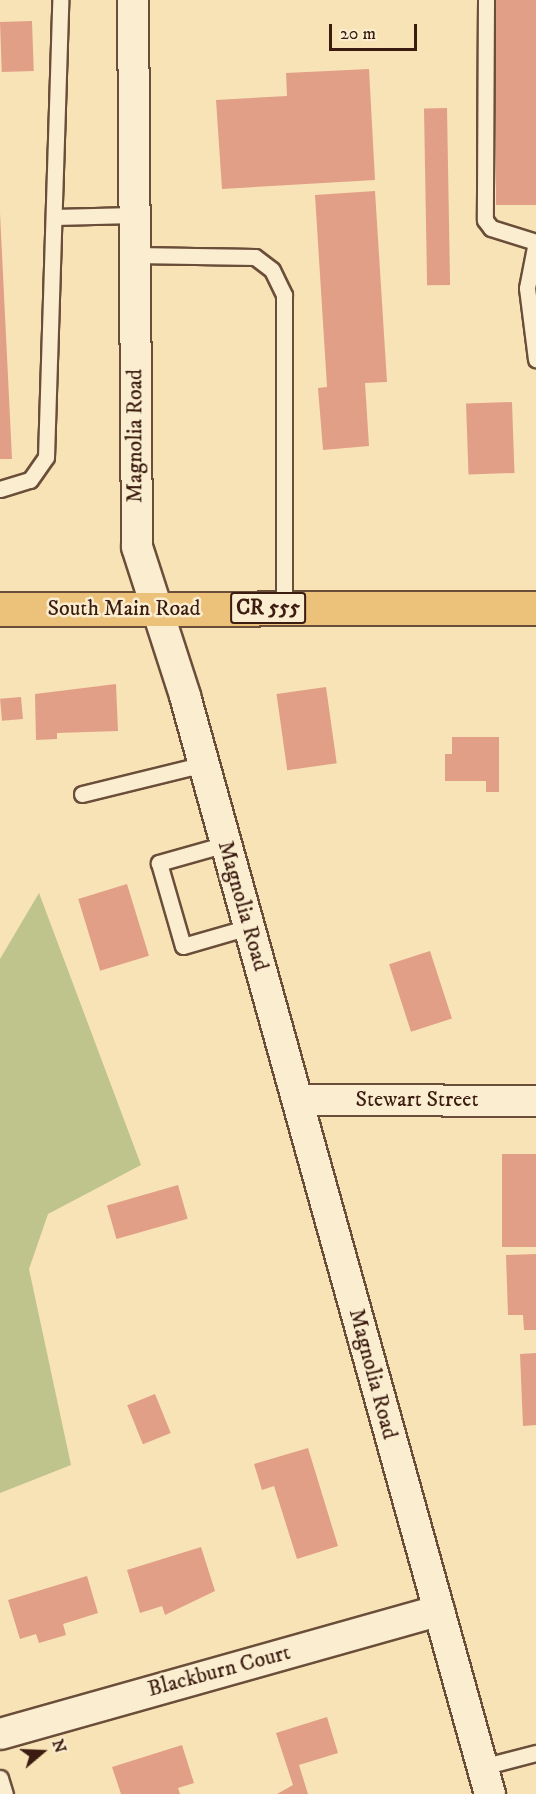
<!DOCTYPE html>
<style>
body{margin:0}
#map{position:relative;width:536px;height:1794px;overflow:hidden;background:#f7e3b6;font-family:"IM FELL DW Pica",serif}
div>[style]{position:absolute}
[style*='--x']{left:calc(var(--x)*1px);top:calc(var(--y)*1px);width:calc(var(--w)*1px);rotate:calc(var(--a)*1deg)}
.green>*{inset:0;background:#bfc38c}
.building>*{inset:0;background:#e29f87;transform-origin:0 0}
.roads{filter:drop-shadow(2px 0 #6b4e3a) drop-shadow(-2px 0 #6b4e3a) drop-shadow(0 2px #6b4e3a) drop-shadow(0 -2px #6b4e3a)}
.service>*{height:15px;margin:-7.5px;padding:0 7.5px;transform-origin:7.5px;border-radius:7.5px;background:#faedd0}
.minor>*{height:30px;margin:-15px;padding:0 15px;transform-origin:15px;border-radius:15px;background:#faedd0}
.primary>*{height:33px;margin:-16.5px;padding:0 16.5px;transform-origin:16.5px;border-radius:16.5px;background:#ecc27b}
span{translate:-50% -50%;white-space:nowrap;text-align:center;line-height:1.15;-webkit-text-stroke:5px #faedd0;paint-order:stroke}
.shield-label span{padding:2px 4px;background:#faedd0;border:2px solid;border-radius:4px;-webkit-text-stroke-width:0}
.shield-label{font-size:21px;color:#3c1c10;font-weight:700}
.street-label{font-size:22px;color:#3c1c10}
.north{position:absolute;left:12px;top:1722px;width:60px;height:60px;-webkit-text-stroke:4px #faedd0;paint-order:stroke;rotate:71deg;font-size:16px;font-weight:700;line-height:24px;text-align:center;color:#3c1c10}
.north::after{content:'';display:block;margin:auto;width:21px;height:27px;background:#3c1c10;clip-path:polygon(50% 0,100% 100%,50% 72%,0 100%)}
.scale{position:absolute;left:329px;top:24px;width:88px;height:27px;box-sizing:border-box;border:3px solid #3c1c10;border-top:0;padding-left:8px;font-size:18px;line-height:21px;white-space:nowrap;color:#3c1c10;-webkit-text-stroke:4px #faedd0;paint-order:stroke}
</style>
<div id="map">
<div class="green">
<i style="clip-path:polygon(39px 893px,141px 1165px,48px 1214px,29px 1269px,71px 1465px,0 1493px,0 959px)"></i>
</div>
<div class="building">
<i style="left:496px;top:0;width:40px;height:205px"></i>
<i style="left:32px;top:21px;width:50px;height:32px;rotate:88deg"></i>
<i style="clip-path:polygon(369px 69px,375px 180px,222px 189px,216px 100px,287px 96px,286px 73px)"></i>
<i style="left:447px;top:108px;width:177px;height:23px;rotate:89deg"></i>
<i style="clip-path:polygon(375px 191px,387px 382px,365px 383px,369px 446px,323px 450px,318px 388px,327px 387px,315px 195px)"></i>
<i style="clip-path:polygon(0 213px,12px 459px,0 459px)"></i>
<i style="left:512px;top:402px;width:71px;height:46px;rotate:88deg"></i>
<i style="clip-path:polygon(116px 684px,118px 731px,57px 733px,57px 739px,36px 740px,35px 694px)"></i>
<i style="left:326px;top:687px;width:77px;height:50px;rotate:82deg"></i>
<i style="left:21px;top:697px;width:22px;height:21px;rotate:85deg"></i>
<i style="clip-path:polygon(452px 737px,499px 737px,499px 792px,486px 792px,486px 781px,445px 781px,445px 754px,452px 754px)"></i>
<i style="left:127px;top:884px;width:75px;height:51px;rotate:73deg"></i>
<i style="left:430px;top:951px;width:71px;height:43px;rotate:72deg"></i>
<i style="left:536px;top:1154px;width:93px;height:34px;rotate:90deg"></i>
<i style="left:178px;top:1185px;width:35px;height:74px;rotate:74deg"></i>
<i style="clip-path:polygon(536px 1254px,536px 1330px,524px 1330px,523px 1315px,508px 1315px,506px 1255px)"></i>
<i style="clip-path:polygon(536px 1353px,536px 1425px,523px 1426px,520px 1354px)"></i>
<i style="left:155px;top:1394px;width:42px;height:30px;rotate:68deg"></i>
<i style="clip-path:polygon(308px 1448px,338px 1546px,297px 1559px,274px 1486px,262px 1490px,254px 1464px)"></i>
<i style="clip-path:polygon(201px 1547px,215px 1591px,165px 1615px,162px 1606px,140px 1613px,127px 1570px)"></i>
<i style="clip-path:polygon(87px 1576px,98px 1613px,63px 1624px,66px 1635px,39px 1643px,36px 1634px,20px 1639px,8px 1600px)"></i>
<i style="clip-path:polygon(327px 1717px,338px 1753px,299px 1765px,308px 1794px,277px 1794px,293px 1785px,276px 1733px)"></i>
<i style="clip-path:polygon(182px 1745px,194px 1783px,178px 1788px,180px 1794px,121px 1794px,112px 1767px)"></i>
</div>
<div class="roads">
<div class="service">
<i style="--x:486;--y:0;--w:220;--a:90.3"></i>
<i style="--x:485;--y:220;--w:10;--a:53"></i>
<i style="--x:491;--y:228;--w:47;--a:17.3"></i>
<i style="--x:54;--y:217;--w:80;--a:-1.4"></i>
<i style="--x:536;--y:242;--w:47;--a:101.1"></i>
<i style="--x:527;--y:288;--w:72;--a:82.8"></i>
<i style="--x:135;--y:255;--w:120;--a:1"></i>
<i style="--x:255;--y:257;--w:21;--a:37"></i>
<i style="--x:272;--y:270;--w:28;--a:64"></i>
<i style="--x:284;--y:295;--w:313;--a:90"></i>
<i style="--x:0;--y:489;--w:31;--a:-17"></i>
<i style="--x:30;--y:480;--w:28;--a:-55"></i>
<i style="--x:46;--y:457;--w:457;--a:-88.2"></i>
<i style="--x:82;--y:794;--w:126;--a:-13.8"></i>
<i style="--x:226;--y:844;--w:70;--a:164.2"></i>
<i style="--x:159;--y:863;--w:86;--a:73.9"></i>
<i style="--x:183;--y:946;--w:69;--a:-16.1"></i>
<i style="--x:482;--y:1767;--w:56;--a:-14.5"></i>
<i style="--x:0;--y:1778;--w:17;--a:73"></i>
</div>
<div class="minor">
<i style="--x:133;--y:0;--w:547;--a:89.58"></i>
<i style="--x:137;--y:547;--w:157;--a:72.1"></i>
<i style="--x:185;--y:696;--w:1140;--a:74.48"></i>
<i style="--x:298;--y:1100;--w:238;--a:0.2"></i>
<i style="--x:0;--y:1734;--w:456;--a:-15.7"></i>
</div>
<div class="primary">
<i style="--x:0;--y:609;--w:536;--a:-0.11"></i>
</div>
</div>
<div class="shield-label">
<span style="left:268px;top:608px">CR 555</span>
</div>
<div class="street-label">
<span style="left:135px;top:436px;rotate:-90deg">Magnolia Road</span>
<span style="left:124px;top:609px">South Main Road</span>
<span style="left:243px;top:906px;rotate:74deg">Magnolia Road</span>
<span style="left:417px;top:1100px">Stewart Street</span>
<span style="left:373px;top:1374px;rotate:75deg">Magnolia Road</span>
<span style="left:219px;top:1671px;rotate:-15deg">Blackburn Court</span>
</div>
<div class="north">N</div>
<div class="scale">20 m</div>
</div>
